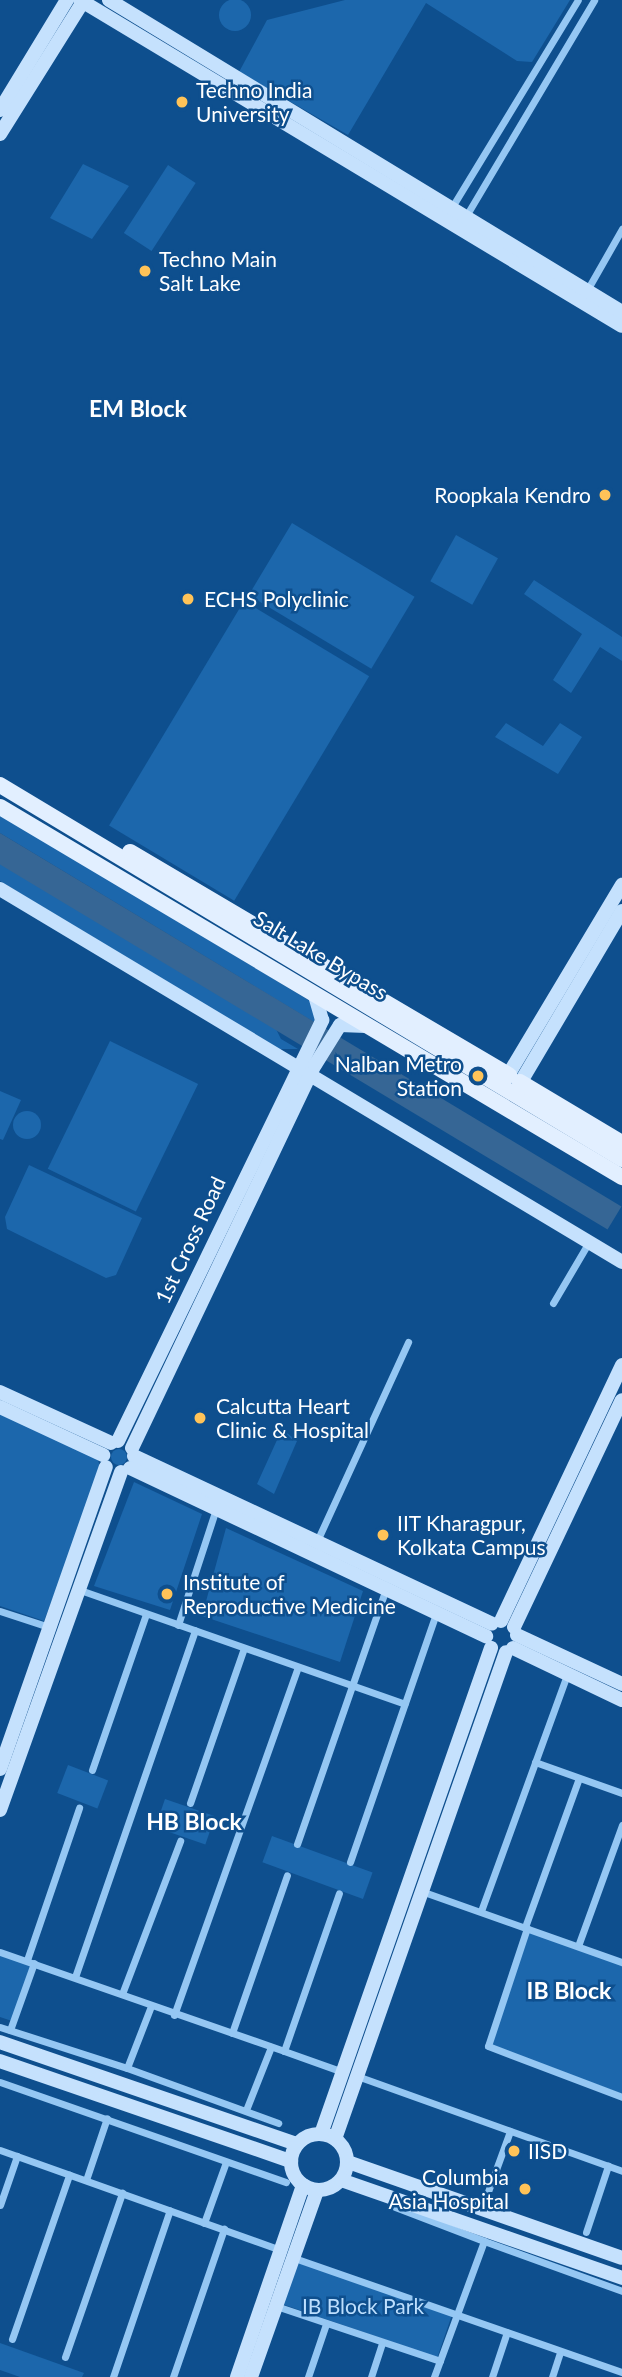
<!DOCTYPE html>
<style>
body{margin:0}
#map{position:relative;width:622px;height:2377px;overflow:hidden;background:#0e4f8e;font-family:Lato,sans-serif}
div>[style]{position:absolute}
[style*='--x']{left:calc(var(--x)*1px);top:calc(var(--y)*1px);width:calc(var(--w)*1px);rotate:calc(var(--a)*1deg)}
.green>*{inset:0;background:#1c67ac;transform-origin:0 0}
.round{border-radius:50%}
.water>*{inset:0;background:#366695;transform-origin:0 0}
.street>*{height:7px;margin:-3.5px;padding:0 3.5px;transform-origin:3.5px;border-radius:3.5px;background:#95c7f3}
.secondary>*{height:14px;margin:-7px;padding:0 7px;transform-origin:7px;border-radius:7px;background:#c5e1fd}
.secondary>.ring{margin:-7px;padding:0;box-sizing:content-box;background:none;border:14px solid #c5e1fd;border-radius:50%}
.primary>*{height:16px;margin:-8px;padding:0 8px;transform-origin:8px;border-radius:8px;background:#e2efff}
.dots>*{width:19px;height:19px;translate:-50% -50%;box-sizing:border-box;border:4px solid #0e4f8e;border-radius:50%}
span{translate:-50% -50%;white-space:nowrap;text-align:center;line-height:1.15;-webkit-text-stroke:5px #0e4f8e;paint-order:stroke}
.poi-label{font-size:21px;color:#fff}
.left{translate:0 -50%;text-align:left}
.right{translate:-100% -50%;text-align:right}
.street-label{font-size:21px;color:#fff}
.park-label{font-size:21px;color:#bddffe}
.neighbourhood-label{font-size:23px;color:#fff;font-weight:700}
</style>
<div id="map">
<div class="green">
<i class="round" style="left:219px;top:-1px;width:32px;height:32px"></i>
<i style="clip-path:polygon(345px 0,570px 0,532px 62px,517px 61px,426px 3px,348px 135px,239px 72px,267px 20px)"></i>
<i style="clip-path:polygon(83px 164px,129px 186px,92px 239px,50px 218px)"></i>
<i style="left:168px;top:165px;width:33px;height:81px;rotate:33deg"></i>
<i style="left:292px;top:523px;width:143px;height:84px;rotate:31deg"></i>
<i style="left:456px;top:535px;width:48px;height:53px;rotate:29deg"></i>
<i style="clip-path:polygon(534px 580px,622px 637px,622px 661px,600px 647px,571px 693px,553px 680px,582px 634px,524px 594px)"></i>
<i style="left:244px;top:601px;width:146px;height:262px;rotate:31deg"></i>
<i style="clip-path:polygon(506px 723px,543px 746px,560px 723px,582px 737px,558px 774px,495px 737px)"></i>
<i style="clip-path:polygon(0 814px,310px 1001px,317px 1010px,314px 1022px,0 833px)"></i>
<i style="clip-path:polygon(0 861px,274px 1025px,281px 1039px,298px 1049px,277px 1049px,0 881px)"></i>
<i style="left:110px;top:1041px;width:98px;height:142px;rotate:26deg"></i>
<i style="clip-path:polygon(0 1091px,21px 1100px,3px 1140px,0 1139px)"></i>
<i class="round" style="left:13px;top:1111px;width:28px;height:28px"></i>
<i style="clip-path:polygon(29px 1165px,142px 1218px,116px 1275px,106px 1278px,7px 1229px,5px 1217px)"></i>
<i style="clip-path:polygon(0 1412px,97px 1456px,101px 1471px,44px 1621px,0 1606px)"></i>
<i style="clip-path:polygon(282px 1429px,297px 1441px,274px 1494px,257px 1484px)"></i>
<i class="round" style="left:111px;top:1449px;width:16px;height:16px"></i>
<i style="clip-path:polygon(134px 1482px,202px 1514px,170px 1610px,94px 1586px)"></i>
<i style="clip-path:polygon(226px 1528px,363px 1591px,340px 1662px,202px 1616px)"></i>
<i style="left:68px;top:1765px;width:43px;height:30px;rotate:21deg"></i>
<i style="left:165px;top:1799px;width:53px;height:30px;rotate:19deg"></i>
<i style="left:272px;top:1836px;width:107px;height:28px;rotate:20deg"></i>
<i style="clip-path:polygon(527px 1930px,622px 1964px,622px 2094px,492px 2045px)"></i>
<i style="clip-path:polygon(0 1955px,32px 1966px,12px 2021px,0 2017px)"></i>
<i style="left:296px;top:2258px;width:166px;height:48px;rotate:19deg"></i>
<i style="clip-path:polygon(0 2343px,84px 2373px,82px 2377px,20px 2377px,0 2370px)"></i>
</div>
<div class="water">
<i style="left:0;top:833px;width:725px;height:27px;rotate:31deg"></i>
</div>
<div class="street">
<i style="--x:452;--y:207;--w:242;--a:-58.7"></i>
<i style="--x:466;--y:216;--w:251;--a:-59.3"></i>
<i style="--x:586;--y:292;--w:73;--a:-60.3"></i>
<i style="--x:553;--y:1303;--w:71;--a:-59.5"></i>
<i style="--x:317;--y:1541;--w:219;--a:-65.4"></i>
<i style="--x:80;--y:1590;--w:344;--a:19.3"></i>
<i style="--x:0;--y:1611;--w:52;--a:18.1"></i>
<i style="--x:178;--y:1625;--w:122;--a:-71.9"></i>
<i style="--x:535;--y:1762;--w:92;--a:19.6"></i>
<i style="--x:92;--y:1770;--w:165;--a:-70.9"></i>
<i style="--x:190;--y:1803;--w:164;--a:-70.8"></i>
<i style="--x:297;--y:1844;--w:270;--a:-70.8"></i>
<i style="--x:350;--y:1862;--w:263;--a:-70.9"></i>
<i style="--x:421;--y:1891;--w:213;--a:19.5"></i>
<i style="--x:481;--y:1911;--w:251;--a:-70"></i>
<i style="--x:525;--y:1927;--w:158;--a:-70.1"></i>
<i style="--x:527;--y:1928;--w:124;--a:108.3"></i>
<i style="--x:488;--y:2046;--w:143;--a:20.8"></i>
<i style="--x:578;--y:1946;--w:129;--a:-70"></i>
<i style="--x:0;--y:1952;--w:301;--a:19.2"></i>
<i style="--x:284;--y:2051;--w:167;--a:-70.8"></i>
<i style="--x:27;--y:1960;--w:161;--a:-71.1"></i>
<i style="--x:75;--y:1977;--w:367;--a:-70.9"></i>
<i style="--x:122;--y:1994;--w:164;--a:-69.2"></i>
<i style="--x:151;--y:2006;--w:66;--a:111.2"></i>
<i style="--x:127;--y:2068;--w:161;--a:20"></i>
<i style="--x:174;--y:2015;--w:369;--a:-70.4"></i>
<i style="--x:0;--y:2027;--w:133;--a:17.9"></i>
<i style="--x:10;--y:2030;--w:71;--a:-70.3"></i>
<i style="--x:232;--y:2033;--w:167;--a:-70.8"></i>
<i style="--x:284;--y:2051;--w:63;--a:19.6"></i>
<i style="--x:357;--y:2076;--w:282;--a:19.7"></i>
<i style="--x:0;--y:2082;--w:303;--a:19.3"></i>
<i style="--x:246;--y:2110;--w:68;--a:-68.4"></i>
<i style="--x:0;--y:2150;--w:298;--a:19.6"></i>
<i style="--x:86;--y:2180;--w:65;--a:-71.3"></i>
<i style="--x:0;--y:2205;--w:52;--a:-70.9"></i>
<i style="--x:395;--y:2207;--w:95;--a:20.9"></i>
<i style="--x:484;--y:2241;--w:145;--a:110.2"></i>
<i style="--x:482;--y:2208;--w:82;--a:-70"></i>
<i style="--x:204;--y:2223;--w:65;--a:-70.2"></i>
<i style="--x:586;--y:2232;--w:70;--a:-71.6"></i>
<i style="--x:484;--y:2241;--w:147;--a:19.9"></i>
<i style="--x:300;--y:2260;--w:341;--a:19.2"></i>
<i style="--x:276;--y:2306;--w:173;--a:18.5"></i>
<i style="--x:12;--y:2339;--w:174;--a:-70.8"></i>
<i style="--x:65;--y:2357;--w:174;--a:-70.8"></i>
<i style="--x:113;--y:2377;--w:176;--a:-71.2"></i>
<i style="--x:173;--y:2377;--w:157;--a:-71"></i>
<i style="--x:308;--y:2377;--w:56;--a:-71.2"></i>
<i style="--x:371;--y:2377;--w:35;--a:-72"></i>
<i style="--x:492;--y:2377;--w:47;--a:-71.6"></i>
<i style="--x:552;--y:2377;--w:26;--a:-72"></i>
</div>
<div class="secondary">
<i style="--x:80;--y:0;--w:632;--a:31.03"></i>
<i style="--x:109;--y:0;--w:600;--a:31.31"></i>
<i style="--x:0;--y:110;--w:129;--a:-58.7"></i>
<i style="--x:0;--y:134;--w:158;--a:-57.9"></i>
<i style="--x:0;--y:889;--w:725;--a:30.95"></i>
<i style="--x:504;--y:1082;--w:230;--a:-59.1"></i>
<i style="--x:516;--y:1090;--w:208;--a:-59.4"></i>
<i style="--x:0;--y:1392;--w:122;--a:24.7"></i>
<i style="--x:0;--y:1407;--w:114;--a:25"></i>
<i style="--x:118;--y:1441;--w:468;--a:-64.1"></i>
<i style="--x:322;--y:1020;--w:26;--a:-106"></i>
<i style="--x:132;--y:1448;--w:424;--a:-64.5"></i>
<i style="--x:315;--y:1065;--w:47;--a:-58"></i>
<i style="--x:340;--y:1025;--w:26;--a:2"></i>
<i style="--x:134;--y:1456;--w:395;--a:25.1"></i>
<i style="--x:130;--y:1468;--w:394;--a:25.3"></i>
<i style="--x:501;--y:1621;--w:283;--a:-64.7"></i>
<i style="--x:514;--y:1627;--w:251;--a:-64.6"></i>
<i style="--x:517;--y:1635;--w:116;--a:25"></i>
<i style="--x:513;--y:1648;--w:121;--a:25.5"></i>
<i style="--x:0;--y:1769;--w:320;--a:-70.7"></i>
<i style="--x:0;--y:1810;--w:359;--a:-70.3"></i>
<i style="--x:0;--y:2042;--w:314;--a:19"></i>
<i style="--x:0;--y:2061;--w:308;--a:19"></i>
<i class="ring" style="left:291px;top:2134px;width:42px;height:42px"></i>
<i style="--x:321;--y:2134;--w:515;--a:-70.72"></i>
<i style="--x:335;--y:2139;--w:516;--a:-70.65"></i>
<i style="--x:348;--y:2162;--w:290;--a:19.3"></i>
<i style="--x:341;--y:2180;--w:298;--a:19.2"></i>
<i style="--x:237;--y:2377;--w:203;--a:-71"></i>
<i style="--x:251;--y:2377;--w:197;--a:-70.5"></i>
</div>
<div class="primary">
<i style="--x:0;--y:785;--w:726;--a:31.02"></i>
<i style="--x:0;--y:807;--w:724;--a:30.75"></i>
<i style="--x:130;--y:852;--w:440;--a:30.5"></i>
<i style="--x:520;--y:1082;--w:119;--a:30.9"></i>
</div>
<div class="dots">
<i style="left:182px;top:102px;background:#ffc358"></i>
<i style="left:145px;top:271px;background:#ffc358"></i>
<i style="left:605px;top:495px;background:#ffc358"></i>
<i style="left:188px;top:599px;background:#ffc358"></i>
<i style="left:478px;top:1076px;background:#ffc358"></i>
<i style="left:200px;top:1418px;background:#ffc358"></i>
<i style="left:383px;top:1535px;background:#ffc358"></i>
<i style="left:167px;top:1594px;background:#ffc358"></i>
<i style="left:514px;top:2151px;background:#ffc358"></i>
<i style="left:525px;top:2189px;background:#ffc358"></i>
</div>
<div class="poi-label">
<span class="left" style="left:196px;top:102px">Techno India<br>University</span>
<span class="left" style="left:159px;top:271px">Techno Main<br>Salt Lake</span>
<span class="right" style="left:591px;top:495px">Roopkala Kendro</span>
<span class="left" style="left:204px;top:599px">ECHS Polyclinic</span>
<span class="right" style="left:462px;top:1076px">Nalban Metro<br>Station</span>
<span class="left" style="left:216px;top:1418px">Calcutta Heart<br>Clinic &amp; Hospital</span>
<span class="left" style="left:397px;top:1535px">IIT Kharagpur,<br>Kolkata Campus</span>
<span class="left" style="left:183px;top:1594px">Institute of<br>Reproductive Medicine</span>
<span class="left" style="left:528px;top:2151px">IISD</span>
<span class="right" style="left:509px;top:2189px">Columbia<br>Asia Hospital</span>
</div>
<div class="street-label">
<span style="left:321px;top:955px;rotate:31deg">Salt Lake Bypass</span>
<span style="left:190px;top:1240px;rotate:-65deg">1st Cross Road</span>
</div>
<div class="park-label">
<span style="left:363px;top:2306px">IB Block Park</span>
</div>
<div class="neighbourhood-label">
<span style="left:138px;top:408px">EM Block</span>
<span style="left:194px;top:1821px">HB Block</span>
<span style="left:569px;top:1990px">IB Block</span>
</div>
</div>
